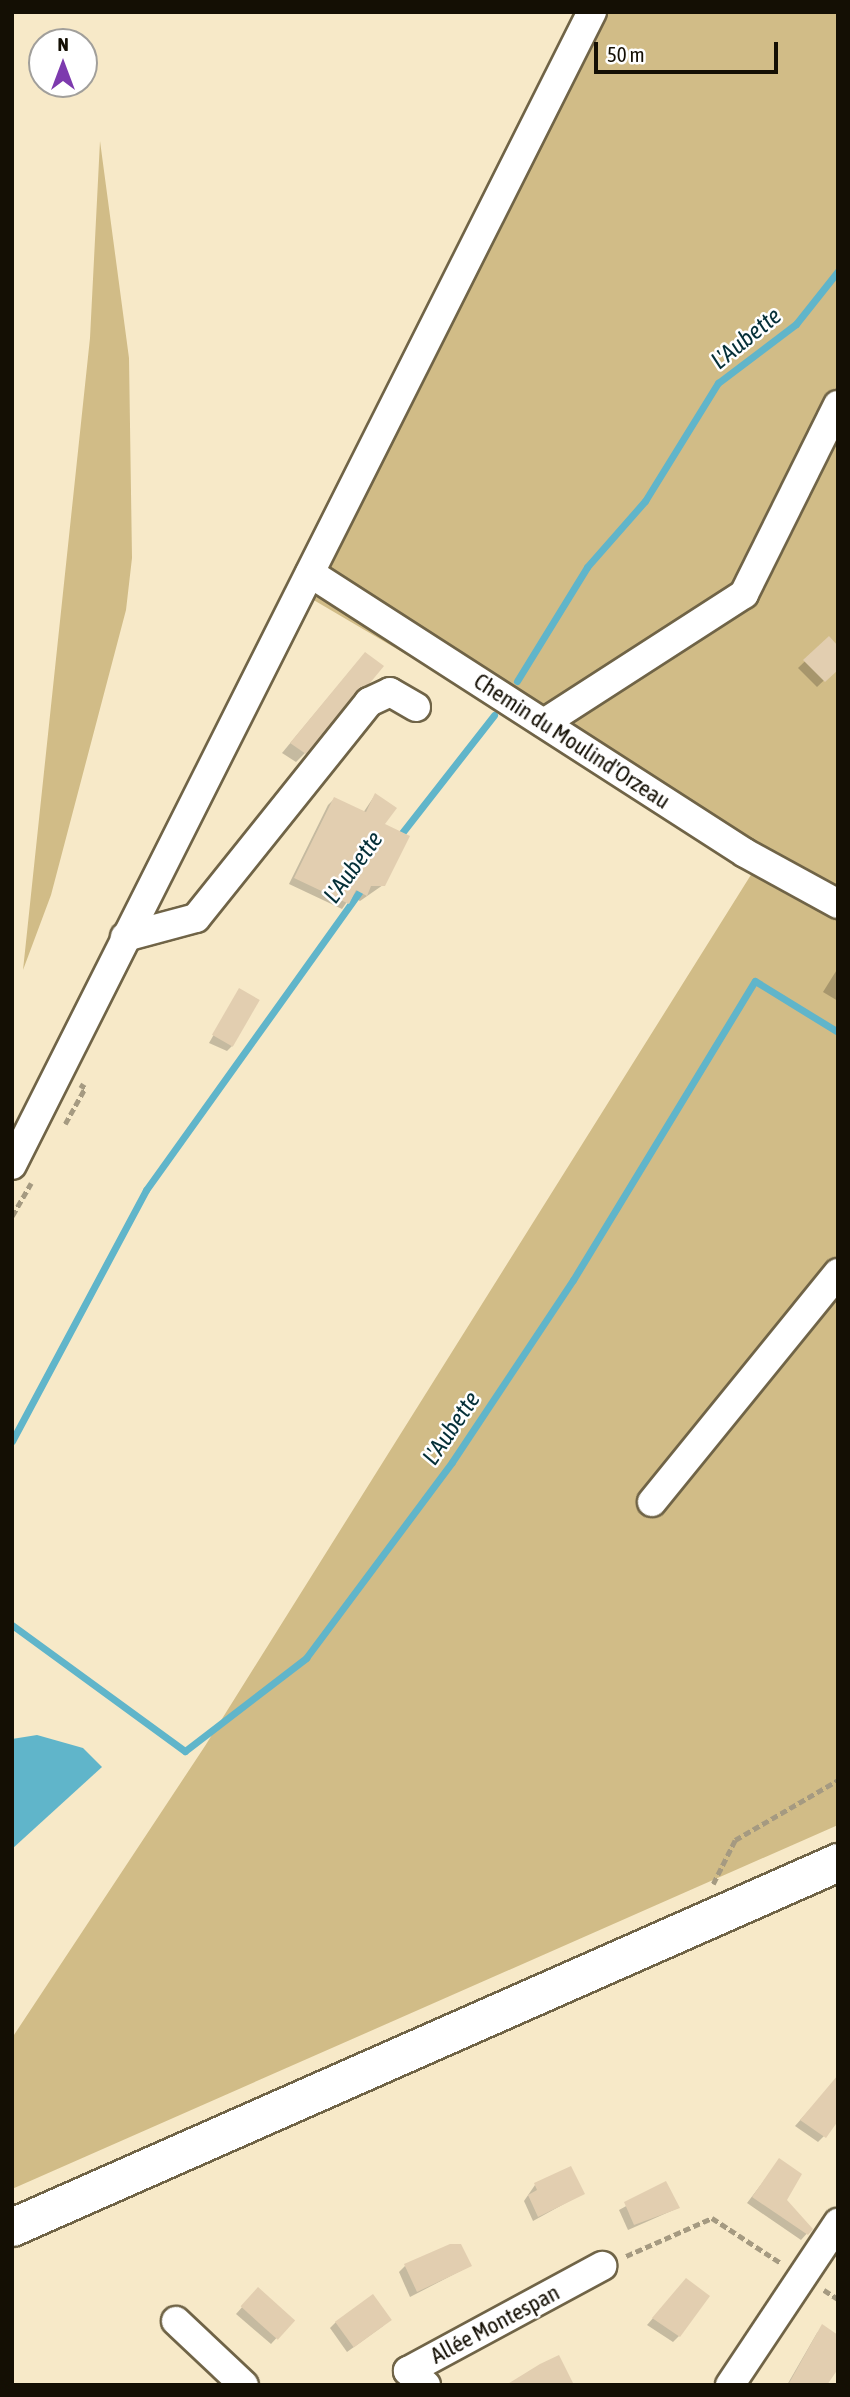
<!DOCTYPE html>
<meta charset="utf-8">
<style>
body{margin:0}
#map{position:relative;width:850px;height:2397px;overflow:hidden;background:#f7e9c8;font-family:"Asap Condensed",sans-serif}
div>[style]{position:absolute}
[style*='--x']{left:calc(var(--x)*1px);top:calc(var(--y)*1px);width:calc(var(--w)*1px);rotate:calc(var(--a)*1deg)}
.green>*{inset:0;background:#d1bc87}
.water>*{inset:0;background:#60b5ca}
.shadow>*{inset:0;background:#0003}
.stream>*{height:7px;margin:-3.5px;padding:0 3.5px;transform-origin:3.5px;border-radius:3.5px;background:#60b5ca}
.building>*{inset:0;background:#e2ceb0;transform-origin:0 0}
.path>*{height:4.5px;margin-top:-2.25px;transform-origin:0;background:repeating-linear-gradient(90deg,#a59a81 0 7px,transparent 0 10.5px)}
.roads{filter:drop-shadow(2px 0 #706447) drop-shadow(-2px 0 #706447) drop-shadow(0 2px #706447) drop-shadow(0 -2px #706447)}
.minor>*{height:28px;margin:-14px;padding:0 14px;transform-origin:14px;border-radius:14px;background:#fff}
.major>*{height:37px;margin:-18.5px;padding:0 18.5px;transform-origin:18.5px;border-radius:18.5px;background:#fff}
span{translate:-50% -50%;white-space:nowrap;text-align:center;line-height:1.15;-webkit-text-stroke:5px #fff;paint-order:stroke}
.street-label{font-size:23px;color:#140f04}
.water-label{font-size:24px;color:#042f38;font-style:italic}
.frame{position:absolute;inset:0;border:14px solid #140f04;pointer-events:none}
.north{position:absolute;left:28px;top:28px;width:70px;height:70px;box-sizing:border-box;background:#fff;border:2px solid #a19f9b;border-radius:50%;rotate:0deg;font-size:19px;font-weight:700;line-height:28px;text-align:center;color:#140f04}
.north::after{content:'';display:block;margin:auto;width:24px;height:32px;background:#7d3aae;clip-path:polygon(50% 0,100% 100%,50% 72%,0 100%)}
.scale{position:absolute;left:594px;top:42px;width:184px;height:32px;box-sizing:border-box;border:4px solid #140f04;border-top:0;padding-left:9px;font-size:21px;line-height:24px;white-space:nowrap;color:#140f04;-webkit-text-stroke:5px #fff;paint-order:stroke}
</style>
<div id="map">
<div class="green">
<i style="clip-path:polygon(601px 12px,838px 12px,838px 1825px,12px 2189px,12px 2038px,205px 1746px,759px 862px,300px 592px)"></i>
<i style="clip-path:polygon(100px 141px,129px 358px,132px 558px,126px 610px,51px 895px,23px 970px,90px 338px)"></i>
</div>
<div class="water">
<i style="clip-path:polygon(37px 1735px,83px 1748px,102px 1767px,12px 1849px,12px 1739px)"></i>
</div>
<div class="shadow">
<i style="clip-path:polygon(829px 638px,838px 667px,817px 687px,798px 668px)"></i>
<i style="clip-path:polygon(356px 664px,305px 753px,296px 762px,282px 753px)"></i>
<i style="clip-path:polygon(375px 795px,383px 885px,360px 901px,351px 896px,342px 909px,289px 884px,328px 805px,334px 799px,363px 813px)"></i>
<i style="clip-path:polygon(838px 968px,838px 1001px,823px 992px)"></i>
<i style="clip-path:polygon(239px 991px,233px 1045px,227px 1051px,209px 1043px)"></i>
<i style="clip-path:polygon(827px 2090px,824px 2136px,818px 2142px,795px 2126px)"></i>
<i style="clip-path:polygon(779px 2161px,784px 2200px,811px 2229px,801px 2240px,747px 2203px)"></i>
<i style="clip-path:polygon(666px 2184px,678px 2208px,628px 2230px,619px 2210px)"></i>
<i style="clip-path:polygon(535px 2185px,582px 2194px,533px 2221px,524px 2201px)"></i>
<i style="clip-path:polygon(405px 2266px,470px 2266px,410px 2297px,399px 2272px)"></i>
<i style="clip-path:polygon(680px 2287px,679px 2336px,673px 2342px,647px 2325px)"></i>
<i style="clip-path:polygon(252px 2296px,293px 2320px,271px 2344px,236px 2314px)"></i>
<i style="clip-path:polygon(336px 2322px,383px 2326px,347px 2352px,330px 2328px)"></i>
<i style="clip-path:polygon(823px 2327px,823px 2385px,787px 2385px,817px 2333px)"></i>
</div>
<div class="stream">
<i style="--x:517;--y:681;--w:134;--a:-58.4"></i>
<i style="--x:587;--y:567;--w:88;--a:-48.7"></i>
<i style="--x:645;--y:501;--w:139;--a:-58.3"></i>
<i style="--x:718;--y:383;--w:98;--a:-37.1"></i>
<i style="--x:796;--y:324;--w:68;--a:-51.6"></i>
<i style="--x:398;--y:838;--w:156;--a:-52"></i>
<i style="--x:12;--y:1441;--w:285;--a:-61.9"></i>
<i style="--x:146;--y:1190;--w:375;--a:-54.4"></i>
<i style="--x:12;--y:1625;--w:214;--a:36.1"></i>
<i style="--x:185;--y:1751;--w:153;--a:-37.5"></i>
<i style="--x:306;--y:1658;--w:244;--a:-53.3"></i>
<i style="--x:452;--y:1462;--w:219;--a:-56.4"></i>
<i style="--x:573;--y:1280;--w:350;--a:-58.7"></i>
<i style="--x:755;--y:981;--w:97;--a:31.6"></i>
</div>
<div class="building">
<i style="clip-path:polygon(829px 636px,838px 646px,838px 670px,825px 682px,803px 660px)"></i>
<i style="clip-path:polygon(365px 652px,384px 666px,370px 683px,306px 754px,290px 743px)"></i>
<i style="clip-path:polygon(375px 793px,397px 808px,385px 824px,410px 836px,385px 886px,371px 886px,367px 896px,356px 890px,349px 904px,294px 878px,334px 797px,366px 812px)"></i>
<i style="left:239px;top:988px;width:24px;height:54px;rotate:30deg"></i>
<i style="clip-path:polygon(838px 2075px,838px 2121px,826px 2138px,800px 2120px)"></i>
<i style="clip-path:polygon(779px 2158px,802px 2174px,787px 2200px,813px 2229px,808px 2235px,752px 2197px)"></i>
<i style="clip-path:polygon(571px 2166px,585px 2194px,538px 2217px,528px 2195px,537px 2190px,534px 2183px)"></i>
<i style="clip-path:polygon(666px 2181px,680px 2208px,634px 2225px,624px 2202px)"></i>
<i style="clip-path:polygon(450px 2244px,461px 2244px,472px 2266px,417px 2292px,404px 2264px)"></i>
<i style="clip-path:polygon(686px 2278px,710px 2296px,680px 2337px,652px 2318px)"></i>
<i style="left:258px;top:2287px;width:50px;height:26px;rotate:42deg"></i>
<i style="left:373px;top:2294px;width:32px;height:47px;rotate:54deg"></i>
<i style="clip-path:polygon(822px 2324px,838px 2335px,838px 2369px,827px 2385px,788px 2385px)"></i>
<i style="clip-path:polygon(559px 2355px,574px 2385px,506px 2385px,540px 2364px)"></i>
</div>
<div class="path">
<i style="--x:65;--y:1124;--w:41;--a:-60.9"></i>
<i style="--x:85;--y:1088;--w:6;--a:-149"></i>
<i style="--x:12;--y:1216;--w:38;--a:-60"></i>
<i style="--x:713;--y:1884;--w:49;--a:-63.4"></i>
<i style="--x:735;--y:1840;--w:119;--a:-30.2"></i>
<i style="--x:626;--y:2256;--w:94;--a:-23.8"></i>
<i style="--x:712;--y:2218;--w:82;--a:33.1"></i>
<i style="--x:824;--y:2290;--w:17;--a:33"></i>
</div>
<div class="roads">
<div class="minor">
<i style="--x:310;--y:573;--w:517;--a:32.77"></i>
<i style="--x:745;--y:853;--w:106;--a:28.7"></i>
<i style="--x:544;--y:723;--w:238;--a:-32.8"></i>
<i style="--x:744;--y:594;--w:211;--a:-63.6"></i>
<i style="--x:125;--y:937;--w:73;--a:-15"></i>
<i style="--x:196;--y:918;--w:277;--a:-51.3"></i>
<i style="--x:369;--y:702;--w:23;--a:-25"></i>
<i style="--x:390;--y:692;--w:30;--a:30"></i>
<i style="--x:12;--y:1165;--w:1291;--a:-63.3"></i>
<i style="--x:652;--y:1502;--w:295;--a:-50.9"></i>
<i style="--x:176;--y:2321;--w:93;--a:43.3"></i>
<i style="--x:426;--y:2385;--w:23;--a:-142"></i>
<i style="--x:408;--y:2371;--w:221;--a:-28.4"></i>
<i style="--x:730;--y:2385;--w:195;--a:-56.3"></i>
</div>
<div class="major">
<i style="--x:12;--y:2227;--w:903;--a:-23.84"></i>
</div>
</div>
<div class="street-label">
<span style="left:572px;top:741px;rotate:33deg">Chemin du Moulind'Orzeau</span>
<span style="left:495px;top:2324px;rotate:-28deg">Allée Montespan</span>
</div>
<div class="water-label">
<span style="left:746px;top:338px;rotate:-39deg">L'Aubette</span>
<span style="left:353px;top:867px;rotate:-54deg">L'Aubette</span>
<span style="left:451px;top:1428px;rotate:-56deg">L'Aubette</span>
</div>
<div class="frame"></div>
<div class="north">N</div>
<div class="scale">50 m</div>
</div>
